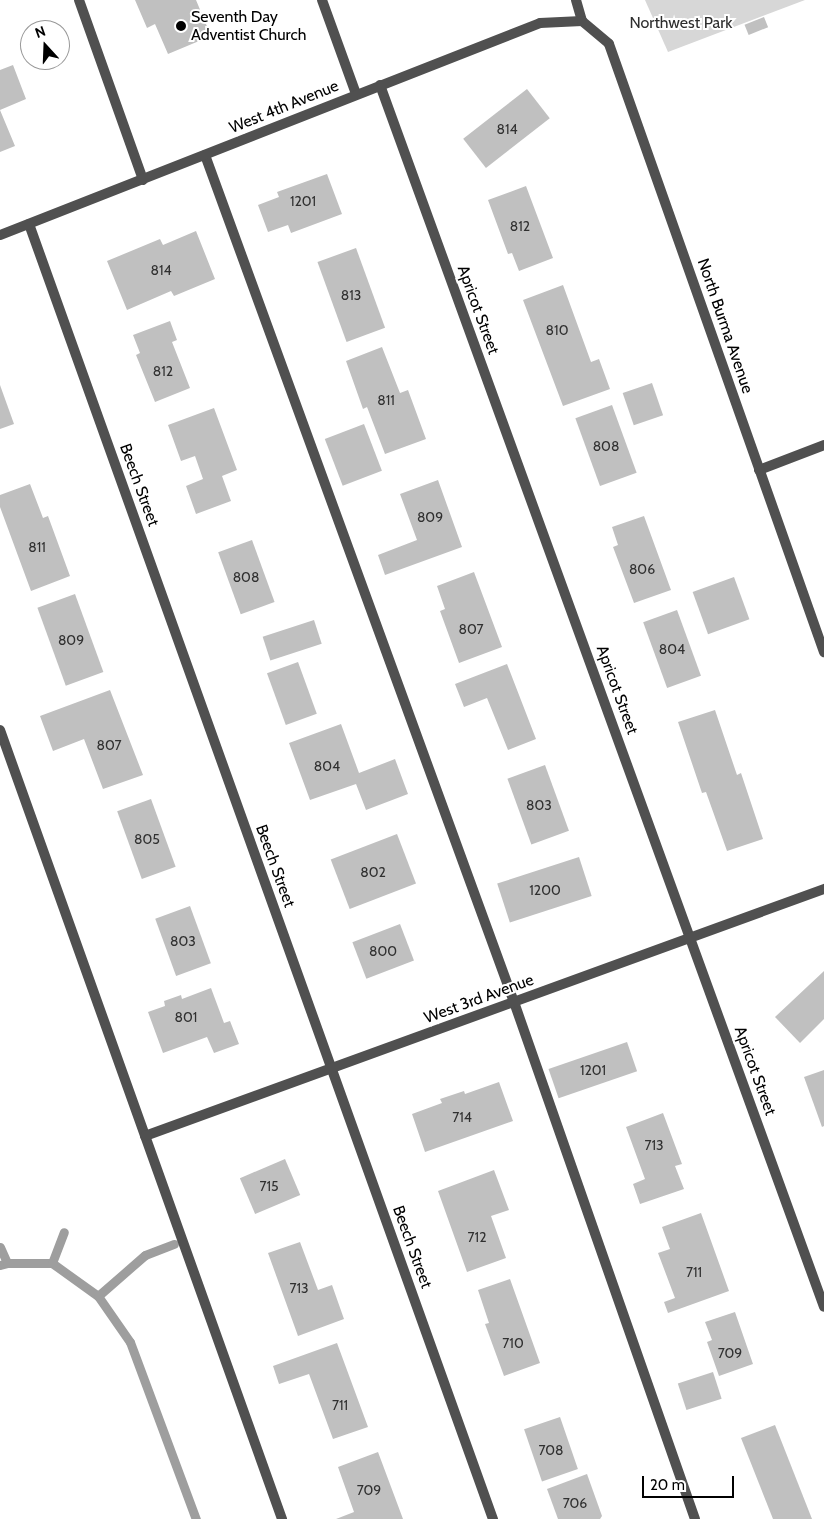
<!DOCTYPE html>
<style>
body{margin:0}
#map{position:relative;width:824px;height:1519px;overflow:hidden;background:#fff;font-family:Cabin,sans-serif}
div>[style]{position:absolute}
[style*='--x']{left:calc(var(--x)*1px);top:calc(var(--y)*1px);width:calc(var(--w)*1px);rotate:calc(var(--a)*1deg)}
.green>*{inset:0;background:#d7d7d7}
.stream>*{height:9px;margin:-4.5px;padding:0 4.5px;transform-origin:4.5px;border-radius:4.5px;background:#9e9e9e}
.building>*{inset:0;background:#c0c0c0;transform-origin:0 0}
.service>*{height:10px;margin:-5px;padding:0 5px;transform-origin:5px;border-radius:5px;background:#505050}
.minor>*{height:10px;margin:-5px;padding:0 5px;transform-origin:5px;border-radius:5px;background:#505050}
.tertiary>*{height:10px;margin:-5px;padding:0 5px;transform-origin:5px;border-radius:5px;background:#505050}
.dots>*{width:14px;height:14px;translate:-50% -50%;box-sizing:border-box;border:2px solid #fff;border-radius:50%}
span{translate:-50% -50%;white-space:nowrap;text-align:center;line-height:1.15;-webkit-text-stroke:4px #fff;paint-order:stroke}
.number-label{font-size:14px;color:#303030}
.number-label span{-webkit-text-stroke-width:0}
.poi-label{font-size:16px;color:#000}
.left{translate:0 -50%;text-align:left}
.park-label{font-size:16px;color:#2e2e2e}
.street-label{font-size:16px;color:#000}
.north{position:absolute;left:20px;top:20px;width:50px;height:50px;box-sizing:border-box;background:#fff;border:1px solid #999;border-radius:50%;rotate:340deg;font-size:14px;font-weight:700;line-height:20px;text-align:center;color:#000}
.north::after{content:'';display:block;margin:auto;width:18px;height:22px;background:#000;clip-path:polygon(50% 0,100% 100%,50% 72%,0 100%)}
.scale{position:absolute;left:642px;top:1476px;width:92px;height:22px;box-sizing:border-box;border:2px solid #000;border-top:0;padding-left:6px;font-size:15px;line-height:18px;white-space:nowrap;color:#000;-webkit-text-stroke:4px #fff;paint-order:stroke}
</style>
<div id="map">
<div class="green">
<i style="clip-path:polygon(645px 0,805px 0,668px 52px)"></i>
</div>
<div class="stream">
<i style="--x:0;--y:1247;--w:17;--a:66"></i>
<i style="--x:52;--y:1263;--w:33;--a:-69"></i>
<i style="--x:0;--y:1265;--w:7;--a:-16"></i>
<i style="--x:7;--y:1263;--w:45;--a:0"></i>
<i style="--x:52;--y:1263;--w:57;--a:35.7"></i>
<i style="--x:98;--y:1296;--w:56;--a:55.2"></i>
<i style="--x:130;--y:1342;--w:189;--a:69.6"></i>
<i style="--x:98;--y:1296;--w:62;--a:-41.1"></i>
<i style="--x:145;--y:1255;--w:31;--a:-21"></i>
</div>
<div class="building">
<i style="clip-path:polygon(135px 0,196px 0,211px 36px,168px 54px,155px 24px,147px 28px)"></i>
<i style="left:764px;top:17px;width:11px;height:21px;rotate:68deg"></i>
<i style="clip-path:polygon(13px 65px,26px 99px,0 110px,15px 146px,0 152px,0 70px)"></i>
<i style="left:527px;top:89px;width:37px;height:81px;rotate:52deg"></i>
<i style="clip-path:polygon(327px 174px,342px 214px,291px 233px,288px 225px,268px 232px,258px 205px,279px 197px,277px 192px)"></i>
<i style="clip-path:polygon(526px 186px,553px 258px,519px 271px,512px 253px,508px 254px,488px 200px)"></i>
<i style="clip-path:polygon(196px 231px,215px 279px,174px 296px,171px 291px,127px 310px,107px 261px,160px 239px,163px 245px)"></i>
<i style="left:356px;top:248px;width:85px;height:41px;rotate:70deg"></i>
<i style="clip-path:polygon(563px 285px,591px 362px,599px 359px,610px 389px,563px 406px,523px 300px)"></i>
<i style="clip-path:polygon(170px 321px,177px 340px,172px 342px,190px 388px,155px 402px,136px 355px,140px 353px,133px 335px)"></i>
<i style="clip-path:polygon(382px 347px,400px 393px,408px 390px,426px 439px,385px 454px,367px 407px,363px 409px,346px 361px)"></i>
<i style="left:652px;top:383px;width:34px;height:31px;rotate:71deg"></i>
<i style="clip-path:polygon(0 385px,14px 424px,0 429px)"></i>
<i style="left:612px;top:405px;width:72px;height:39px;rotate:70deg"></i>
<i style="clip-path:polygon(214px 408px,237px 470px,222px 476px,231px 501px,196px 514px,186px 486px,203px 479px,195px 456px,181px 461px,168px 425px)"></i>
<i style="left:364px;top:424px;width:50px;height:42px;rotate:69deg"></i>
<i style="clip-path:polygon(438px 480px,462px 547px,385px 575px,378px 555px,417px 540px,400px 494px)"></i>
<i style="clip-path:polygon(30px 484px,43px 518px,48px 516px,70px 576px,31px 591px,0 507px,0 495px)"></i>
<i style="clip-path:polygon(644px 516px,671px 590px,634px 603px,613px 547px,618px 545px,612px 527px)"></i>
<i style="left:252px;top:540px;width:66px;height:36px;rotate:70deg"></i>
<i style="clip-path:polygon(474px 572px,502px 647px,459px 663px,440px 611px,445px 609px,437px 586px)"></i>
<i style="left:734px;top:577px;width:45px;height:44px;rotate:70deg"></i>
<i style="left:75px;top:594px;width:83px;height:40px;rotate:70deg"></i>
<i style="left:677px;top:610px;width:70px;height:36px;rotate:70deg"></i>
<i style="left:314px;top:620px;width:25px;height:54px;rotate:72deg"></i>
<i style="left:298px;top:662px;width:55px;height:33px;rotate:70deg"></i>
<i style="clip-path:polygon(507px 664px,536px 739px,508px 750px,487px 698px,464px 707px,455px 684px)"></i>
<i style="clip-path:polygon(110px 690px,143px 775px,103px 789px,84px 739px,53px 751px,40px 716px)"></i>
<i style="clip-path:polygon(715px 710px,737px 775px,741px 773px,763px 839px,727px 851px,706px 792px,702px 793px,678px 722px)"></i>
<i style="clip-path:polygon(341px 724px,359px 773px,395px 759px,408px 794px,366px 810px,356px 784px,310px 800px,289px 743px)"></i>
<i style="left:545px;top:765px;width:70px;height:40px;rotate:70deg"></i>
<i style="left:151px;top:799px;width:72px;height:36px;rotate:70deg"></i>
<i style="left:397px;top:834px;width:53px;height:71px;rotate:69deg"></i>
<i style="left:579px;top:857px;width:41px;height:86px;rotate:72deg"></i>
<i style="left:190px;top:906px;width:61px;height:37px;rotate:70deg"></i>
<i style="left:400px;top:924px;width:39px;height:51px;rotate:69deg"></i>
<i style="clip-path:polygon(824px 971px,824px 1019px,800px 1043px,775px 1017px)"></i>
<i style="clip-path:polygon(211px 988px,224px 1023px,230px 1021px,239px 1044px,214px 1053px,207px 1037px,163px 1053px,148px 1012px,165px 1006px,164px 1001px,181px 995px,182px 999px)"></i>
<i style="left:627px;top:1042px;width:31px;height:83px;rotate:71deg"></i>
<i style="clip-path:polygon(824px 1070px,824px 1126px,822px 1127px,804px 1077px)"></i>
<i style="clip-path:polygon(499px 1082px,513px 1121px,425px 1152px,412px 1114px,442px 1103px,440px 1099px,464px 1091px,465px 1094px)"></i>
<i style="clip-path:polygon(663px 1113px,682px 1164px,675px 1166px,684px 1189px,640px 1204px,633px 1184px,645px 1179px,626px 1127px)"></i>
<i style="left:285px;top:1159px;width:39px;height:49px;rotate:67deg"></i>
<i style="clip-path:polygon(494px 1170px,509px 1210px,491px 1216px,506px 1258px,467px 1272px,438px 1191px)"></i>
<i style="clip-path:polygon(701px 1213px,729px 1291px,668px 1313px,664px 1302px,675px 1298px,658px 1253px,670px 1249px,662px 1227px)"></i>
<i style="clip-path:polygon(300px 1242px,318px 1290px,332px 1285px,344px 1319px,298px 1336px,268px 1253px)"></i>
<i style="clip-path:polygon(510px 1279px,540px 1363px,504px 1376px,485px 1324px,489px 1323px,478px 1290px)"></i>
<i style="clip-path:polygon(735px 1312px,753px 1364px,719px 1376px,707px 1342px,712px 1340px,705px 1322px)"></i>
<i style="clip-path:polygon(337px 1343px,368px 1427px,333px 1439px,309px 1374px,279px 1384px,273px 1366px)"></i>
<i style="left:713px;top:1372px;width:28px;height:37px;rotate:72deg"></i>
<i style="left:560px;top:1417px;width:55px;height:38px;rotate:71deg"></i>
<i style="clip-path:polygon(775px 1425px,812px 1519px,773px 1519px,741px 1438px)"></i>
<i style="clip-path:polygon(378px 1452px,403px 1519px,336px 1519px,354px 1512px,338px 1467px)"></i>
<i style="clip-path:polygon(587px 1474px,602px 1516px,600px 1519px,558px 1519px,547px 1489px)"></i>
</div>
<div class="service">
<i style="--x:79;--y:0;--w:191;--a:70.4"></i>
<i style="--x:576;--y:0;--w:22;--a:74"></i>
<i style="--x:205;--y:155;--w:902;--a:69.96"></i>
<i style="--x:514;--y:1002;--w:548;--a:70.71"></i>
<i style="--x:759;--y:470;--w:70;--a:-21"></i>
<i style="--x:0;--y:730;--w:838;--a:70.33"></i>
</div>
<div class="minor">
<i style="--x:322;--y:0;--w:100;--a:70.1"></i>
<i style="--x:380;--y:85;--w:1300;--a:70.03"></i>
<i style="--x:29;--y:224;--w:1376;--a:70.29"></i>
<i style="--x:0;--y:235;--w:580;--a:-21.43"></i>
<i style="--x:540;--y:23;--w:42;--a:-2.7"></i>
<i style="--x:145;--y:1136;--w:723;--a:-19.99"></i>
</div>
<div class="tertiary">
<i style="--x:582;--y:21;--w:35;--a:40"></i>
<i style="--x:609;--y:44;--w:645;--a:70.53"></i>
</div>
<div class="dots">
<i style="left:181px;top:26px;background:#000"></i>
</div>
<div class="number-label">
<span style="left:507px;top:129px">814</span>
<span style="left:303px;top:201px">1201</span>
<span style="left:520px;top:226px">812</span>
<span style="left:161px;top:270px">814</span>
<span style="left:351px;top:295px">813</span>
<span style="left:557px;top:330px">810</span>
<span style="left:163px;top:371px">812</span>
<span style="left:386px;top:400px">811</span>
<span style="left:606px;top:446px">808</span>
<span style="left:430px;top:517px">809</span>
<span style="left:37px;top:547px">811</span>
<span style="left:642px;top:569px">806</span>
<span style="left:246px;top:577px">808</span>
<span style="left:471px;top:629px">807</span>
<span style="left:71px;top:640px">809</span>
<span style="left:672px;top:649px">804</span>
<span style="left:109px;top:745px">807</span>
<span style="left:327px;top:766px">804</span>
<span style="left:539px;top:805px">803</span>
<span style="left:147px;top:839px">805</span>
<span style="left:373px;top:872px">802</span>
<span style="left:545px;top:890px">1200</span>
<span style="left:183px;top:941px">803</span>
<span style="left:383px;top:951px">800</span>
<span style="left:186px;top:1017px">801</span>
<span style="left:593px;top:1070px">1201</span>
<span style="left:462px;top:1117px">714</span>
<span style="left:654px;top:1145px">713</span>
<span style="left:269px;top:1186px">715</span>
<span style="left:477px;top:1237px">712</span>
<span style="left:694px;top:1272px">711</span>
<span style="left:299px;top:1288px">713</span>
<span style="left:513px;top:1343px">710</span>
<span style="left:730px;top:1353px">709</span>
<span style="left:340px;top:1405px">711</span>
<span style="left:551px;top:1450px">708</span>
<span style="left:369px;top:1490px">709</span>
<span style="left:575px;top:1503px">706</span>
</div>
<div class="poi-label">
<span class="left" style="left:191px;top:26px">Seventh Day<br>Adventist Church</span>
</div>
<div class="park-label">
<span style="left:681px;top:23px">Northwest Park</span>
</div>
<div class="street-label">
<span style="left:284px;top:107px;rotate:-22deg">West 4th Avenue</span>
<span style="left:478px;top:310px;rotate:70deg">Apricot Street</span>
<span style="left:725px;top:326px;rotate:71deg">North Burma Avenue</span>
<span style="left:139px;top:485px;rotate:70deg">Beech Street</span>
<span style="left:617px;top:690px;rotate:70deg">Apricot Street</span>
<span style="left:275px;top:866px;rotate:70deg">Beech Street</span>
<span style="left:479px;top:999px;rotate:-20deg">West 3rd Avenue</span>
<span style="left:755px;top:1071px;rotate:70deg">Apricot Street</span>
<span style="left:412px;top:1247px;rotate:70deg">Beech Street</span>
</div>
<div class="north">N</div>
<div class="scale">20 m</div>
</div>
